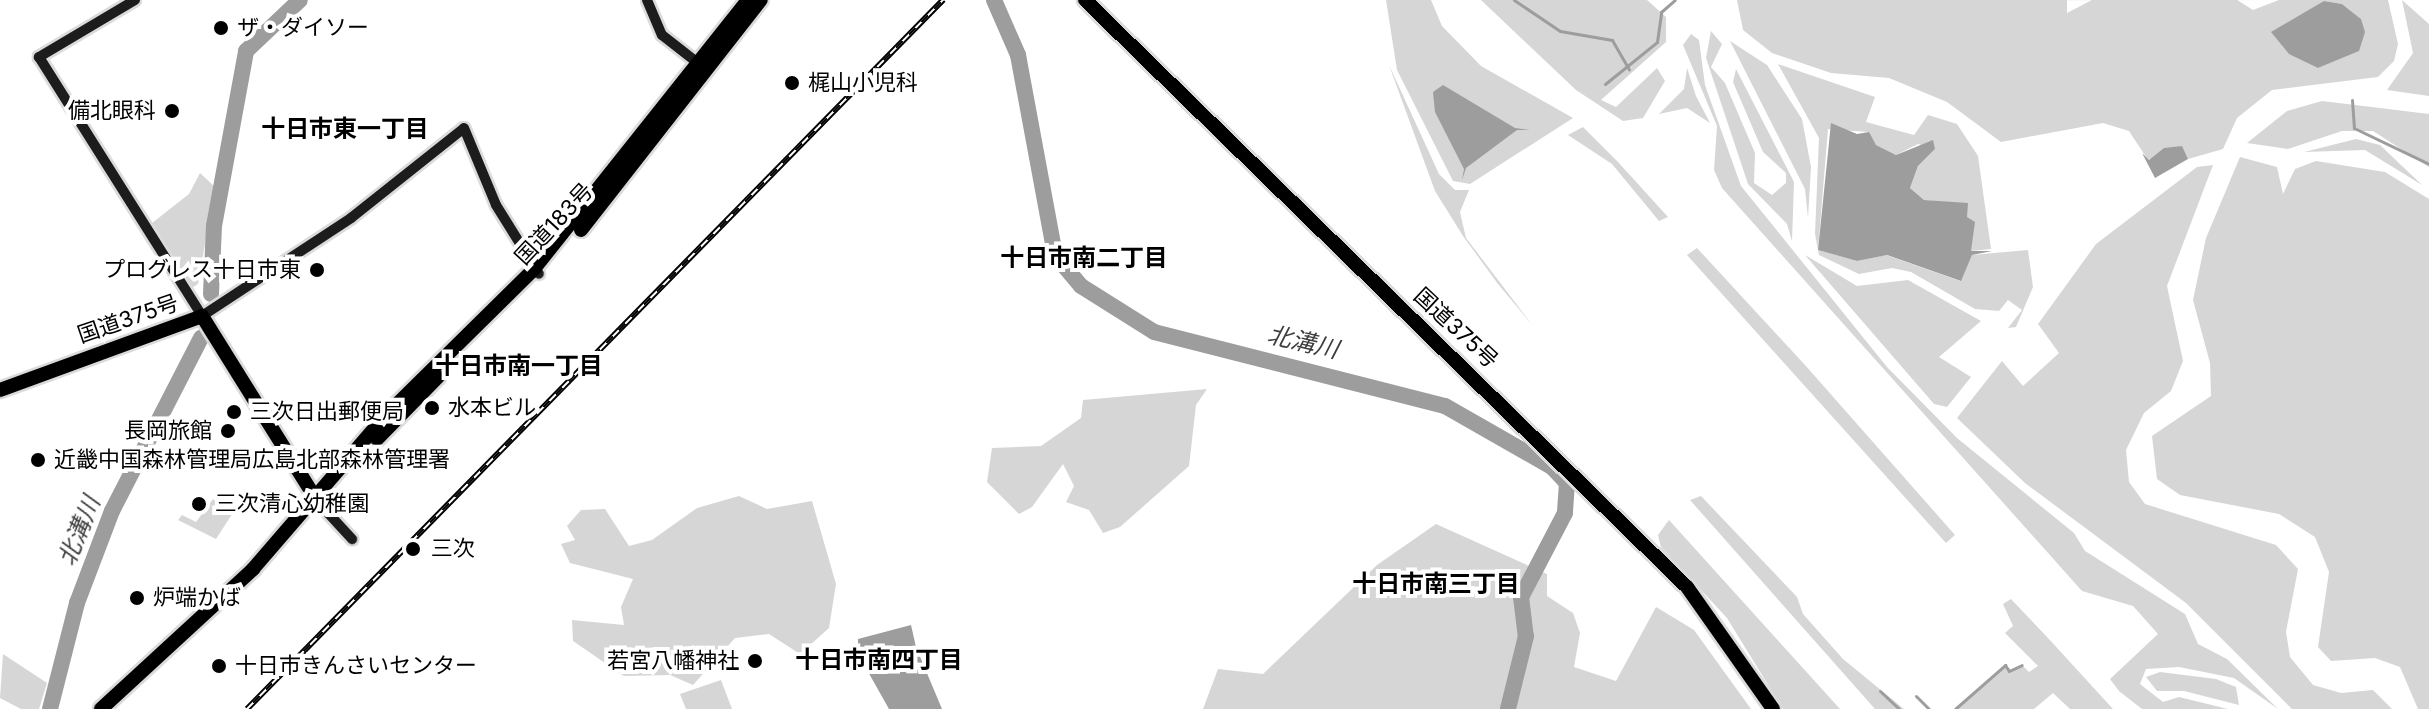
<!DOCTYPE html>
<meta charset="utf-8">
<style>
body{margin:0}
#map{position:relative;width:2429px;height:709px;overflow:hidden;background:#fff;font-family:Inter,"Noto Sans JP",sans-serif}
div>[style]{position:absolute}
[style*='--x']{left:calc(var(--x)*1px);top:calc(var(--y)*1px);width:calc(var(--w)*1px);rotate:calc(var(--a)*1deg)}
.green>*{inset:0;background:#d6d6d6}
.water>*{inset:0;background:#9d9d9d}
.stream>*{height:3px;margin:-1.5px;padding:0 1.5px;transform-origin:1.5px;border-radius:1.5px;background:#9d9d9d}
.river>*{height:16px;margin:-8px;padding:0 8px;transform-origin:8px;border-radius:8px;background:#9d9d9d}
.roads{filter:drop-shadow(2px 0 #dbdbdb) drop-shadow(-2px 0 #dbdbdb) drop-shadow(0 2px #dbdbdb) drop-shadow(0 -2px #dbdbdb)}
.secondary>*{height:10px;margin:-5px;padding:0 5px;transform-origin:5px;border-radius:5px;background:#1c1c1c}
.highway>*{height:14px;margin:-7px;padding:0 7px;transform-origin:7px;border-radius:7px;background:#000}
.rail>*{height:6px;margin-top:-3px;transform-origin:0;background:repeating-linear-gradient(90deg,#fff 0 9px,#000 0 18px);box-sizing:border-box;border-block:2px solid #000}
.dots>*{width:22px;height:22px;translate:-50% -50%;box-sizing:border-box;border:4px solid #fff;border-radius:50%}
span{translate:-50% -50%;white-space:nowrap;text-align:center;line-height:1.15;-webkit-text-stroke:8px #fff;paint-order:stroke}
.poi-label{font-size:22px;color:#000}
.left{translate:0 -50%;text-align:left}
.right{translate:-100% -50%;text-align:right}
.street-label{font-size:22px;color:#000}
.neighbourhood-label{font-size:24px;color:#000;font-weight:700}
.water-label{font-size:24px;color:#3e3e3e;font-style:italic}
</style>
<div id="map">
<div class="green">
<i style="clip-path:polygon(1386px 0,1431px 0,1442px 26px,1481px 66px,1573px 118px,1470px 184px,1453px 181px,1397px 70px)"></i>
<i style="clip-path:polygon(1481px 0,1647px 0,1666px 17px,1666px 42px,1601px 100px,1616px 107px,1657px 68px,1665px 81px,1643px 118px,1623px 121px,1576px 90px)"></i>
<i style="clip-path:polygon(evenodd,1737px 0,2067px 0,2067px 13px,2092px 0,2237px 0,2253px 10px,2279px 0,2388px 0,2398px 44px,2394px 61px,2378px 77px,2272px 90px,2237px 118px,2223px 149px,2188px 159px,2181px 146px,2148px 160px,2129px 131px,2103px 123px,2001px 142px,1947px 102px,1889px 78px,1831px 73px,1772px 53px,1743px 30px,1737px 0,2324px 1px,2342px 4px,2361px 19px,2358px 51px,2318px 68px,2324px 1px)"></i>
<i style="clip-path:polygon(2402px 0,2429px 24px,2429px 96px,2387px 90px,2413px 53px)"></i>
<i style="clip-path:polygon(1711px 31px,1722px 44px,1711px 67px,1725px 83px,1755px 153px,1754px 183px,1772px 195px,1786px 183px,1786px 173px,1763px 152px,1733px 82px,1736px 69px,1794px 182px,1792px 241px,1787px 224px,1748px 184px,1706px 58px)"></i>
<i style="clip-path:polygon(1691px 34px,1699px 40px,1705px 85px,1741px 186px,1887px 367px,1957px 438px,2074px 533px,2085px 551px,2185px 614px,2198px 644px,2227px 659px,2278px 709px,2234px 678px,2179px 667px,2146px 669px,2140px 684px,2163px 702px,2179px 697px,2228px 709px,2142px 709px,2119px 691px,2110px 679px,2158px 634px,2133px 606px,2082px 591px,1722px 188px,1714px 170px,1717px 126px,1683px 45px)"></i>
<i style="clip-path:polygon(1730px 41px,1767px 65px,1802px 119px,1811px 167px,1808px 218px,1805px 189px)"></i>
<i style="clip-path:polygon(1778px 64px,1875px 97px,1866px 122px,1914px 135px,1928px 115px,1957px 124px,1978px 156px,1991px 249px,1971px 251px,1965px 204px,1924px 200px,1910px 188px,1918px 166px,1935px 149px,1918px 144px,1896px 155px,1876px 145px,1868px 132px,1828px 129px,1818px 250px,1857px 261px,1886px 255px,1960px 281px,1972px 255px,2028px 250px,2033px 287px,2016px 327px,2008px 328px,2022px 310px,2008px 300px,1999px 311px,1975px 309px,1911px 272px,1892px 268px,1859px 274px,1819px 255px,1815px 234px,1819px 138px)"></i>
<i style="clip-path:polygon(1389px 65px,1439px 174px,1455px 190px,1469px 190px,1460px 212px,1466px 238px,1533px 326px,1498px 284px,1463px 236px,1435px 191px)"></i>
<i style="clip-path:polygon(1687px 68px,1696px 96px,1710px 123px,1687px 108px,1659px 114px,1684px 89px)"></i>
<i style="clip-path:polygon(2322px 101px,2429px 114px,2429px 167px,2373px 131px,2342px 131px,2288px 149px,2247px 143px,2287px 111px)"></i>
<i style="clip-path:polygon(1583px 127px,1618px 162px,1668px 217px,1659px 221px,1612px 164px,1568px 135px)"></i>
<i style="clip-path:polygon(2356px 139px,2380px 145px,2422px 185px,2365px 150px,2304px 152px)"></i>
<i style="clip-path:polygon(2240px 157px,2277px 167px,2283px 194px,2295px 169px,2316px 161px,2385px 172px,2429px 199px,2429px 709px,2418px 709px,2400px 667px,2375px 658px,2331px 661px,2318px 647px,2329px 572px,2315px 537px,2279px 514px,2180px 495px,2157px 479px,2152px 436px,2211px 396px,2210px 363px,2193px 300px,2206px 238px)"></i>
<i style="clip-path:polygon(2213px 165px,2167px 286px,2183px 361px,2171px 391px,2144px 413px,2126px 450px,2129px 482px,2145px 504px,2276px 545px,2298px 569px,2286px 632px,2290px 657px,2313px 685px,2341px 693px,2373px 690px,2392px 709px,2292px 709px,2186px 603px,2025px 483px,1957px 418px,2002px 361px,2023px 386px,2059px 353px,2038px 324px,2096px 244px,2197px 167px)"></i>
<i style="clip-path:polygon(200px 173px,215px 187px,198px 284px,187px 291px,147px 227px,189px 194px)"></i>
<i style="clip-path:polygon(1697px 248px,1805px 365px,1955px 535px,1946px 543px,1687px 255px)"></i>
<i style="clip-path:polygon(1805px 255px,1857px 286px,1908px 280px,1981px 321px,1939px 357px,1971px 377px,1947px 407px,1934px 404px)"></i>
<i style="clip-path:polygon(1207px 389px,1196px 405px,1189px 466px,1120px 527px,1103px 533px,1089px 510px,1066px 502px,1074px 486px,1063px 464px,1032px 507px,1019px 514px,987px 482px,992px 448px,1041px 446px,1081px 418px,1083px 400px)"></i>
<i style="clip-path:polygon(219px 491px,238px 505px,216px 539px,178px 520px,182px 515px,196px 522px)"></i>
<i style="clip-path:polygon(739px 496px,767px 509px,812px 501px,836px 584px,829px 628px,800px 654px,769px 634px,735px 638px,693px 685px,670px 675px,624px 676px,573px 641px,572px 620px,624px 625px,621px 607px,633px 579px,570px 563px,561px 544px,575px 540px,567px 526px,581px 510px,605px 509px,629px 546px,652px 540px,697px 508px)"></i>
<i style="clip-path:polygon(1701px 496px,1797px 597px,1803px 614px,1843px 659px,1904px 709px,1875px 709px,1690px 500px)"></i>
<i style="clip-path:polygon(1669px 520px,1840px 709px,1783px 709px,1727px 618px,1661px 547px,1658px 535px)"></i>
<i style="clip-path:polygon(1436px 524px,1547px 574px,1547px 596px,1573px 613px,1580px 633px,1574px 667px,1616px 681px,1656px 607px,1694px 630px,1751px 709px,1203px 709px,1218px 669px,1263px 674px,1377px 565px)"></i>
<i style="clip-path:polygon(2011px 599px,2048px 638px,2113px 709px,2070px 709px,2053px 693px,2034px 709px,1955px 709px,2005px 665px,2009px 671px,2022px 665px,2029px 672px,2038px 666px,2005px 633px,2013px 626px,2003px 604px)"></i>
<i style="clip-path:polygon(3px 654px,47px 683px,39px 709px,21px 709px,0 698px)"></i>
<i style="clip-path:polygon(2160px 672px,2216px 679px,2236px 687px,2239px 705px,2184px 691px,2157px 691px,2146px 677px)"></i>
<i style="clip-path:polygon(721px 680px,732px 709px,686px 709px,680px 694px)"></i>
</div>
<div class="water">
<i style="clip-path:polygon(2324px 1px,2342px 4px,2361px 19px,2365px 32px,2359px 51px,2318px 68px,2289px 54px,2271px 32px)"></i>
<i style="clip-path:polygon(1443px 85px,1515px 128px,1530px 130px,1517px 130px,1466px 168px,1462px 180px,1464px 169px,1435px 112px,1433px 92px)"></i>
<i style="clip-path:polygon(1831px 123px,1857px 134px,1869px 132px,1876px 145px,1896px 155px,1933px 140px,1935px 149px,1918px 166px,1910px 188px,1924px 200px,1968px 203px,1967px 217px,1975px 222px,1971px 251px,1992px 251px,1972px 255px,1961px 281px,1887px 255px,1857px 261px,1818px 250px)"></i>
<i style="clip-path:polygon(2182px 146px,2188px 159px,2155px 178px,2142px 153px,2149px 160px,2164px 148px)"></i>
<i style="clip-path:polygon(911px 625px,916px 647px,942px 709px,889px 709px,858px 654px,858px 639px)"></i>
</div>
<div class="stream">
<i style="--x:1514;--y:0;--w:55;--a:34"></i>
<i style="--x:1560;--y:31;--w:53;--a:9.8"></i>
<i style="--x:1612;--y:40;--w:34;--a:60"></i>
<i style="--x:1605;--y:84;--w:67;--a:-38.9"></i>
<i style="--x:1657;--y:42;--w:30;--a:-82"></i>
<i style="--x:1661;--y:12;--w:18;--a:-41"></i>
<i style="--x:2352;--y:100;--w:28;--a:86"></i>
<i style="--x:2354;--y:128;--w:83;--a:25.6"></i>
<i style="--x:1880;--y:691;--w:26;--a:43"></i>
<i style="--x:1916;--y:696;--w:18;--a:45"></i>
<i style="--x:1955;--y:709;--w:67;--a:-41.3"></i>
<i style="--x:2005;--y:665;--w:7;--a:56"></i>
<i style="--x:2009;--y:671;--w:14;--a:-25"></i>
</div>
<div class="river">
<i style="--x:994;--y:0;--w:60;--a:66.4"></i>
<i style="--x:1018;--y:55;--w:203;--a:79.5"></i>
<i style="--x:1055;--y:255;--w:40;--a:50"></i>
<i style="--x:1081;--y:286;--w:86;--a:32.2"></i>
<i style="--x:1154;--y:332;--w:300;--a:14.3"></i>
<i style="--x:1445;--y:406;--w:123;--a:29.7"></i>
<i style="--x:1552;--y:467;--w:22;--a:47"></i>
<i style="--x:1567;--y:483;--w:30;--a:94"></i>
<i style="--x:1565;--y:513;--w:95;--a:117.6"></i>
<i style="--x:1521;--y:597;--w:39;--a:83"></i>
<i style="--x:1526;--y:636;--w:75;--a:103.9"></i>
<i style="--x:211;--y:294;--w:68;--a:-87.5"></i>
<i style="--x:214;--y:226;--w:178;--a:-79.6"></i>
<i style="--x:246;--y:51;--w:74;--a:-43.4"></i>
<i style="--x:50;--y:709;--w:109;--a:-75.7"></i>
<i style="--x:77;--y:603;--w:98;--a:-69.2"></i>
<i style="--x:112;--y:511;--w:195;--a:-62.8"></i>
</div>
<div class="roads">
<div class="secondary">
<i style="--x:135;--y:0;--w:112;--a:149.3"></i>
<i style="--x:39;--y:57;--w:306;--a:57.8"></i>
<i style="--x:202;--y:316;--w:178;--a:-33.3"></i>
<i style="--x:351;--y:218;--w:144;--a:-38.5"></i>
<i style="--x:464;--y:128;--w:83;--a:67.4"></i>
<i style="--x:496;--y:205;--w:81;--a:58.1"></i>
<i style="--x:647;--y:0;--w:38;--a:67"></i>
<i style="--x:662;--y:35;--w:52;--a:38"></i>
<i style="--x:317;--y:501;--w:52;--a:47.4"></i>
</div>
<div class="highway">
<i style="--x:1085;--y:0;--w:841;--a:44.28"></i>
<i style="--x:1687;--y:587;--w:149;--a:54.8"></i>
<i style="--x:581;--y:230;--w:292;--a:-52"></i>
<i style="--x:0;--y:390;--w:215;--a:-20.1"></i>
<i style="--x:202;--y:316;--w:218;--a:58.1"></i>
<i style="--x:377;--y:439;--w:87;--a:-45.5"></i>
<i style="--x:101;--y:709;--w:207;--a:-42.6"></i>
<i style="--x:253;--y:569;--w:205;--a:-49.2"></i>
<i style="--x:387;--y:414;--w:206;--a:-44.6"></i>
<i style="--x:534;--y:269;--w:344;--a:-51.5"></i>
</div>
</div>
<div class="rail">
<i style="--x:247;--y:709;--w:994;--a:-45.53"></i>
</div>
<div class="dots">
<i style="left:221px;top:28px;background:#000"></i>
<i style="left:792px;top:83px;background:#000"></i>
<i style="left:172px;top:111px;background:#000"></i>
<i style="left:317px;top:270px;background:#000"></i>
<i style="left:432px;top:408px;background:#000"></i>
<i style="left:234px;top:412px;background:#000"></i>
<i style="left:228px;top:431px;background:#000"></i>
<i style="left:38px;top:460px;background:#000"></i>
<i style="left:199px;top:504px;background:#000"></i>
<i style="left:413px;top:549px;background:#000"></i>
<i style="left:137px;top:598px;background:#000"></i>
<i style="left:755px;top:661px;background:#000"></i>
<i style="left:219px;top:666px;background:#000"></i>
</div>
<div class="poi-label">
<span class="left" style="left:237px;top:28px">ザ・ダイソー</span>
<span class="left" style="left:808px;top:83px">梶山小児科</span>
<span class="right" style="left:156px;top:111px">備北眼科</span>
<span class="right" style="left:301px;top:270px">プログレス十日市東</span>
<span class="left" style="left:448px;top:408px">水本ビル</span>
<span class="left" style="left:250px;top:412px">三次日出郵便局</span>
<span class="right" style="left:212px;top:431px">長岡旅館</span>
<span class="left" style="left:54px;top:460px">近畿中国森林管理局広島北部森林管理署</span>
<span class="left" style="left:215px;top:504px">三次清心幼稚園</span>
<span class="left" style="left:431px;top:549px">三次</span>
<span class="left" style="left:153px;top:598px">炉端かば</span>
<span class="right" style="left:739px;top:661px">若宮八幡神社</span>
<span class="left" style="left:235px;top:666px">十日市きんさいセンター</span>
</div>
<div class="street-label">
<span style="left:554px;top:224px;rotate:-47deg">国道183号</span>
<span style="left:128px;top:319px;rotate:-19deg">国道375号</span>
<span style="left:1456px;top:328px;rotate:43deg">国道375号</span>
</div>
<div class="neighbourhood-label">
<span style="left:345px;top:129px">十日市東一丁目</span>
<span style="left:1084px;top:258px">十日市南二丁目</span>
<span style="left:519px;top:366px">十日市南一丁目</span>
<span style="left:1436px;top:584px">十日市南三丁目</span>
<span style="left:879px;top:660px">十日市南四丁目</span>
</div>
<div class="water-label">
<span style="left:1303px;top:342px;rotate:13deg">北溝川</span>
<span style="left:79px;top:531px;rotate:-68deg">北溝川</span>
</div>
</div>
